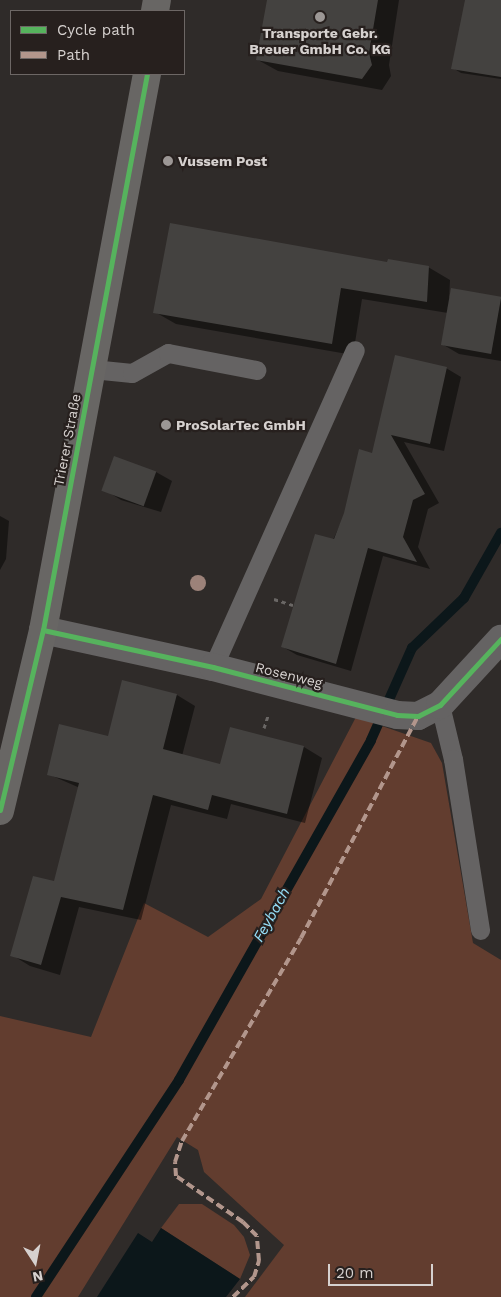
<!DOCTYPE html>
<meta charset="utf-8">
<style>
body{margin:0}
#map{position:relative;width:501px;height:1297px;overflow:hidden;background:#2f2b29;font-family:"Work Sans",sans-serif}
div>[style]{position:absolute}
[style*='--x']{left:calc(var(--x)*1px);top:calc(var(--y)*1px);width:calc(var(--w)*1px);rotate:calc(var(--a)*1deg)}
.green>*{inset:0;background:#623d2f}
.water>*{inset:0;background:#0c171a}
.shadow>*{inset:0;background:#0007}
.stream>*{height:10px;margin:-5px;padding:0 5px;transform-origin:5px;border-radius:5px;background:#0c171a}
.building>*{inset:0;background:#444240;transform-origin:0 0}
.path>*{height:3px;margin-top:-1.5px;transform-origin:0;background:repeating-linear-gradient(90deg,#6a6765 0 4px,transparent 0 8px)}
.lane>*{height:19px;margin:-9.5px;padding:0 9.5px;transform-origin:9.5px;border-radius:9.5px;background:#656363}
.street>*{height:28px;margin:-14px;padding:0 14px;transform-origin:14px;border-radius:14px;background:#656363}
.secondary>*{height:28px;margin:-14px;padding:0 14px;transform-origin:14px;border-radius:14px;background:#686664}
.quiet>*{height:4px;margin-top:-2px;transform-origin:0;background:repeating-linear-gradient(90deg,#b2968c 0 8px,transparent 0 12px)}
.cycleway>*{height:5px;margin:-2.5px;padding:0 2.5px;transform-origin:2.5px;border-radius:2.5px;background:#56b35d}
.trees>*{width:16px;height:16px;margin:-8px;border-radius:50%;background:#9c8279}
.dots>*{width:14px;height:14px;translate:-50% -50%;box-sizing:border-box;border:2px solid #27201e;border-radius:50%}
span{translate:-50% -50%;white-space:nowrap;text-align:center;line-height:1.15;-webkit-text-stroke:4.5px #27201e;paint-order:stroke}
.poi-label{font-size:14px;color:#d6d1cf;font-weight:700}
.left{translate:0 -50%;text-align:left}
.street-label{font-size:14px;color:#d6d1cf}
.water-label{font-size:15px;color:#97e1fb;font-style:italic}
.legend{position:absolute;left:10px;top:10px;width:175px;height:65px;box-sizing:border-box;background:#27201e;border:1px solid #6d6765;margin:0;padding:6px 9px;list-style:none;font-size:15px;color:#d6d1cf}
.legend li{display:flex;align-items:center;gap:10px;height:25px}
.legend b{width:25px;border:1px solid #6d6765}
.north{position:absolute;left:10px;top:1237px;width:50px;height:50px;-webkit-text-stroke:4px #27201e;paint-order:stroke;rotate:169deg;font-size:14px;font-weight:700;line-height:20px;text-align:center;color:#d6d1cf}
.north::after{content:'';display:block;margin:auto;width:18px;height:22px;background:#d6d1cf;clip-path:polygon(50% 0,100% 100%,50% 72%,0 100%)}
.scale{position:absolute;left:328px;top:1264px;width:105px;height:22px;box-sizing:border-box;border:2px solid #d6d1cf;border-top:0;padding-left:6px;font-size:15px;line-height:18px;white-space:nowrap;color:#d6d1cf;-webkit-text-stroke:4px #27201e;paint-order:stroke}
</style>
<div id="map">
<div class="green">
<i style="clip-path:polygon(356px 717px,431px 743px,442px 763px,473px 943px,501px 960px,501px 1297px,245px 1297px,284px 1245px,204px 1172px,198px 1150px,177px 1137px,78px 1297px,0 1297px,0 1016px,91px 1037px,144px 903px,208px 937px,261px 899px)"></i>
<i style="clip-path:polygon(179px 1204px,202px 1204px,234px 1225px,244px 1237px,250px 1255px,240px 1279px,161px 1228px)"></i>
</div>
<div class="water">
<i style="clip-path:polygon(161px 1228px,240px 1279px,226px 1297px,97px 1297px,138px 1233px,152px 1242px)"></i>
</div>
<div class="shadow">
<i style="clip-path:polygon(268px 0,399px 0,389px 65px,391px 76px,382px 90px,278px 71px,258px 60px)"></i>
<i style="clip-path:polygon(466px 0,501px 0,501px 79px,461px 73px,453px 68px)"></i>
<i style="clip-path:polygon(387px 263px,428px 267px,450px 280px,449px 300px,452px 290px,501px 298px,501px 361px,459px 354px,442px 344px,448px 313px,362px 299px,353px 355px,176px 324px,155px 312px)"></i>
<i style="clip-path:polygon(446px 368px,461px 377px,444px 451px,404px 442px,439px 503px,428px 509px,418px 547px,430px 569px,383px 556px,351px 671px,297px 655px,283px 647px,373px 454px)"></i>
<i style="clip-path:polygon(156px 472px,172px 481px,161px 512px,121px 500px,105px 490px)"></i>
<i style="clip-path:polygon(0 516px,9px 521px,6px 559px,0 570px)"></i>
<i style="clip-path:polygon(177px 695px,195px 706px,182px 756px,221px 766px,304px 747px,322px 758px,305px 823px,231px 804px,227px 819px,171px 805px,141px 920px,79px 907px,60px 975px,30px 966px,12px 955px,55px 882px,80px 788px,48px 774px)"></i>
</div>
<div class="stream">
<i style="--x:36;--y:1297;--w:260;--a:-56.6"></i>
<i style="--x:179;--y:1080;--w:390;--a:-60.5"></i>
<i style="--x:371;--y:740;--w:101;--a:-66"></i>
<i style="--x:412;--y:648;--w:72;--a:-43.9"></i>
<i style="--x:464;--y:598;--w:75;--a:-60.4"></i>
</div>
<div class="building">
<i style="clip-path:polygon(267px 0,378px 0,369px 53px,372px 65px,362px 79px,256px 60px)"></i>
<i style="clip-path:polygon(465px 0,501px 0,501px 77px,451px 69px)"></i>
<i style="clip-path:polygon(170px 223px,387px 262px,388px 259px,429px 266px,427px 302px,341px 288px,332px 344px,153px 313px)"></i>
<i style="left:451px;top:288px;width:51px;height:58px;rotate:10deg"></i>
<i style="clip-path:polygon(395px 355px,447px 367px,430px 444px,391px 435px,425px 494px,413px 500px,403px 537px,417px 562px,368px 548px,336px 664px,281px 647px,315px 534px,334px 539px,344px 513px,359px 449px,372px 453px)"></i>
<i style="left:114px;top:456px;width:45px;height:37px;rotate:20deg"></i>
<i style="clip-path:polygon(122px 680px,177px 694px,163px 749px,220px 764px,230px 727px,304px 746px,287px 814px,212px 795px,208px 810px,153px 795px,123px 910px,61px 897px,41px 965px,10px 956px,33px 876px,54px 881px,79px 783px,47px 775px,59px 724px,108px 736px)"></i>
</div>
<div class="path">
<i style="--x:274;--y:599;--w:20;--a:18"></i>
<i style="--x:264;--y:728;--w:13;--a:-72"></i>
</div>
<div class="lane">
<i style="--x:92;--y:369;--w:40;--a:5.7"></i>
<i style="--x:132;--y:373;--w:41;--a:-29.1"></i>
<i style="--x:168;--y:353;--w:90;--a:10.9"></i>
<i style="--x:213;--y:667;--w:347;--a:-65.9"></i>
<i style="--x:440;--y:705;--w:56;--a:76.5"></i>
<i style="--x:453;--y:759;--w:173;--a:81"></i>
</div>
<div class="street">
<i style="--x:43;--y:630;--w:174;--a:12.3"></i>
<i style="--x:213;--y:667;--w:190;--a:14.6"></i>
<i style="--x:397;--y:715;--w:21;--a:3"></i>
<i style="--x:418;--y:716;--w:25;--a:-27"></i>
<i style="--x:440;--y:705;--w:90;--a:-47.3"></i>
</div>
<div class="secondary">
<i style="--x:155;--y:11;--w:11;--a:-80"></i>
<i style="--x:0;--y:811;--w:186;--a:-76.6"></i>
<i style="--x:43;--y:630;--w:566;--a:-79.41"></i>
</div>
<div class="quiet">
<i style="--x:233;--y:1297;--w:29;--a:-44"></i>
<i style="--x:254;--y:1277;--w:17;--a:-73"></i>
<i style="--x:259;--y:1261;--w:25;--a:-95"></i>
<i style="--x:257;--y:1236;--w:20;--a:-135"></i>
<i style="--x:243;--y:1222;--w:81;--a:-145.5"></i>
<i style="--x:176;--y:1176;--w:14;--a:-94"></i>
<i style="--x:175;--y:1162;--w:22;--a:-72"></i>
<i style="--x:182;--y:1141;--w:235;--a:-59.6"></i>
<i style="--x:301;--y:938;--w:251;--a:-62.2"></i>
</div>
<div class="cycleway">
<i style="--x:43;--y:630;--w:174;--a:12.3"></i>
<i style="--x:213;--y:667;--w:190;--a:14.6"></i>
<i style="--x:397;--y:715;--w:21;--a:3"></i>
<i style="--x:418;--y:716;--w:25;--a:-27"></i>
<i style="--x:440;--y:705;--w:90;--a:-47.3"></i>
<i style="--x:0;--y:810;--w:185;--a:-76.6"></i>
<i style="--x:43;--y:630;--w:566;--a:-79.41"></i>
</div>
<div class="trees">
<i style="left:198px;top:583px"></i>
</div>
<div class="dots">
<i style="left:320px;top:17px;background:#9c9795"></i>
<i style="left:168px;top:161px;background:#9c9795"></i>
<i style="left:166px;top:425px;background:#9c9795"></i>
</div>
<div class="poi-label">
<span style="left:320px;top:41px">Transporte Gebr.<br>Breuer GmbH Co. KG</span>
<span class="left" style="left:178px;top:161px">Vussem Post</span>
<span class="left" style="left:176px;top:425px">ProSolarTec GmbH</span>
</div>
<div class="street-label">
<span style="left:67px;top:440px;rotate:-79deg">Trierer Straße</span>
<span style="left:289px;top:675px;rotate:14deg">Rosenweg</span>
</div>
<div class="water-label">
<span style="left:272px;top:915px;rotate:-61deg">Feybach</span>
</div>
<ul class="legend">
<li><b style="height:6px;background:#56b35d"></b>Cycle path</li>
<li><b style="height:6px;background:#b2968c"></b>Path</li>
</ul>
<div class="north">N</div>
<div class="scale">20 m</div>
</div>
